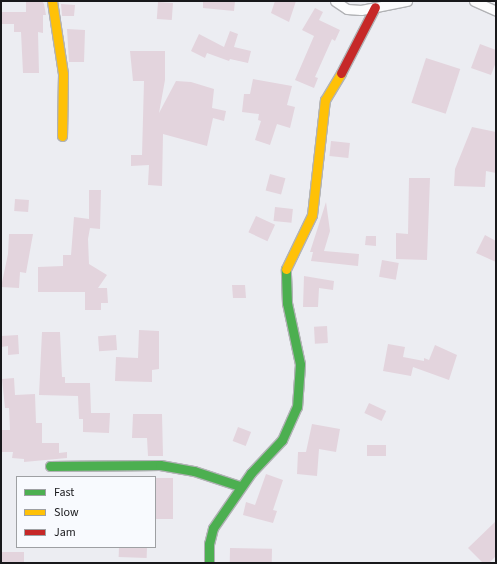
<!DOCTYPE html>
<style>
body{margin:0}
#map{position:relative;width:497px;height:564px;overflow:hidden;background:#ecedf2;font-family:"Source Sans 3",sans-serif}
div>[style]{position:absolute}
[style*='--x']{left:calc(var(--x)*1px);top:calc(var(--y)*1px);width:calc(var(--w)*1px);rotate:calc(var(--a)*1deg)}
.building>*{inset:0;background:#e3d4dd;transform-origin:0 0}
.roads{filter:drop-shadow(1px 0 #b1b2b5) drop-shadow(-1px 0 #b1b2b5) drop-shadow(0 1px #b1b2b5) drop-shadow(0 -1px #b1b2b5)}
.street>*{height:9px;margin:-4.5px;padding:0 4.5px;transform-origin:4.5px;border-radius:4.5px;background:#fcfcfd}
.fast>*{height:9px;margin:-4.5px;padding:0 4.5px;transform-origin:4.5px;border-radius:4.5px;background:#4caf50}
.slow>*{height:9px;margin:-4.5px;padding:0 4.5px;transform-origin:4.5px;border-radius:4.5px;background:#ffc107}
.jam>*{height:9px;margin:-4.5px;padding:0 4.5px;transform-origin:4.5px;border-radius:4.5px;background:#c62828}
span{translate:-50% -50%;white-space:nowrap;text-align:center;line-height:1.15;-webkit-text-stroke:3px #f8fafe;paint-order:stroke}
.frame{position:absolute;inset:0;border:2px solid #18181b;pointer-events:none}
.legend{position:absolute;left:16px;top:476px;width:140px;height:72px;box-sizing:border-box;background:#f8fafe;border:1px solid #9ea0a3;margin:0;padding:5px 7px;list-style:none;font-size:12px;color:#18181b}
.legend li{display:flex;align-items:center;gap:8px;height:20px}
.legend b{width:20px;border:1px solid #9ea0a3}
</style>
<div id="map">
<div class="building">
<i style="clip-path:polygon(26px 1px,42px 1px,44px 4px,46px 15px,43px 15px,43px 33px,38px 32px,39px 73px,23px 73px,21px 32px,14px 32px,14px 24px,1px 24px,1px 12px,26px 12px)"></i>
<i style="clip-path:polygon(203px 1px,235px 1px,234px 11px,203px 8px)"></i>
<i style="clip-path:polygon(275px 1px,296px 1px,289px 22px,271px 13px)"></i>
<i style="left:158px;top:2px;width:15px;height:17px;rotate:4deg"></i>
<i style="clip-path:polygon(61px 4px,75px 5px,74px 16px,62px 16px)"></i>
<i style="clip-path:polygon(315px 8px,323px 12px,319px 20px,340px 30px,335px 41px,332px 39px,315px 77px,318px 78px,314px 88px,295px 80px,314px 36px,302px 30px)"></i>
<i style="clip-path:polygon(67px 29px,85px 30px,84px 62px,69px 62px)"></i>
<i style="clip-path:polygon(230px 31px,238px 34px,234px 47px,251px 51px,248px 63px,230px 59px,229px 61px,207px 53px,205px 58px,191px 51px,199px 34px,224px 47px)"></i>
<i style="clip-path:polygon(480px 44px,496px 50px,496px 62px,491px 75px,471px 68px)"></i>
<i style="clip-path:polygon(130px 51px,165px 51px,165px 80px,159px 113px,176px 81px,191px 82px,214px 89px,212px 108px,226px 111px,224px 121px,213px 118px,207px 146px,163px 134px,162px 186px,148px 185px,149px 165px,131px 166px,131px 155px,142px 155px,144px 81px,133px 81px)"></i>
<i style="left:426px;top:58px;width:36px;height:47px;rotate:18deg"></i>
<i style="clip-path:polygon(253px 79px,292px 86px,287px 105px,295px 107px,290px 128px,277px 124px,270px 145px,255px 140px,261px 121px,258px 120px,259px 114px,242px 112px,244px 94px,250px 94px)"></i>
<i style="clip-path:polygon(472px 127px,496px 132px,496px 173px,486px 171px,485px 187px,454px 186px,455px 169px)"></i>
<i style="left:331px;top:141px;width:19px;height:15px;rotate:6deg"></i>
<i style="left:270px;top:174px;width:16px;height:17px;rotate:15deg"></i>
<i style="clip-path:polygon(409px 178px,430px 178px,427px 260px,396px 259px,396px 233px,408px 234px)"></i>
<i style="clip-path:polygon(89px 190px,101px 190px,100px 229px,90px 228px,88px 239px,89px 264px,107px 275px,98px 288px,107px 288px,108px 303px,101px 303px,101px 310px,85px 310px,85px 292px,38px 292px,38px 267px,63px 266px,63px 255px,71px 255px,74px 217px,89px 219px)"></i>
<i style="left:15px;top:199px;width:14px;height:12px;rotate:4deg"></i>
<i style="clip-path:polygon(326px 202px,330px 231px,324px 251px,359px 254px,358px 266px,311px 261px,313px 252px,310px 252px)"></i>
<i style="left:275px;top:207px;width:18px;height:14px;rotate:6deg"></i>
<i style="left:256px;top:216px;width:21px;height:18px;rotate:25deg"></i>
<i style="clip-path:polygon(9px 234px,33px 234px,26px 273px,20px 272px,19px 288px,1px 287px,8px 254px)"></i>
<i style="clip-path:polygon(485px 235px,496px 241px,496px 262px,476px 253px)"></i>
<i style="clip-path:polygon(366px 236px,376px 236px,376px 246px,365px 245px)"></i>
<i style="left:382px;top:260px;width:17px;height:17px;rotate:10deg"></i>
<i style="clip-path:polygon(304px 276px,334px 281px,333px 290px,319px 288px,318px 307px,303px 307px)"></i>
<i style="clip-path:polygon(232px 285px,245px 285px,246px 298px,233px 298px)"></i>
<i style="left:327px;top:326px;width:17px;height:13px;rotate:87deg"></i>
<i style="clip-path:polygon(139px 330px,159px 331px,159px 369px,152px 370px,152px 382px,115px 381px,116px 357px,138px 358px)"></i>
<i style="clip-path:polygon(42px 332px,60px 332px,62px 377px,65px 377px,65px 383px,90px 383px,91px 413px,110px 413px,109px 433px,83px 432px,83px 419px,79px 419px,78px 396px,39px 395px)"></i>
<i style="clip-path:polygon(18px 335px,19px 354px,8px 355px,8px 346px,1px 347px,1px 336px)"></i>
<i style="left:116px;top:335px;width:15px;height:18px;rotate:86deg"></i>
<i style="clip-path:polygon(388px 344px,405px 347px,403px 357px,424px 361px,424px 358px,429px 360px,435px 345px,457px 355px,449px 380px,413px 367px,411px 376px,383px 371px)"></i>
<i style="clip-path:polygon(14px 378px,15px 395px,35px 394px,36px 423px,42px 423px,42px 443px,59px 443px,59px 453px,67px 452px,67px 458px,24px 462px,24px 459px,12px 458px,13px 452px,1px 452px,1px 430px,10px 430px,9px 408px,5px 408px,2px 379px)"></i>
<i style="left:369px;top:403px;width:19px;height:11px;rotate:25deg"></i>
<i style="clip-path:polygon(133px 414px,162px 414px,163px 456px,148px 456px,147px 438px,132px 438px)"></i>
<i style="clip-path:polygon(312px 424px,340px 429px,336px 452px,319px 449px,317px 476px,297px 474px,298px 452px,306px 452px)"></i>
<i style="left:238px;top:427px;width:14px;height:15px;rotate:21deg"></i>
<i style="left:367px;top:445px;width:19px;height:11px"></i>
<i style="clip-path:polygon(266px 474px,283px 480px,273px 510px,277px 511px,273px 523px,243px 515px,246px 502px,255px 505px)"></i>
<i style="left:155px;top:478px;width:18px;height:41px"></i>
<i style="clip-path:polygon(496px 521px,496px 556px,489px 563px,483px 563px,468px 548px)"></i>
<i style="left:119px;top:547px;width:28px;height:10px;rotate:2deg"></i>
<i style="left:230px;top:548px;width:42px;height:15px;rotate:1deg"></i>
<i style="left:24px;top:552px;width:11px;height:22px;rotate:90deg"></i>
</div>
<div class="roads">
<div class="street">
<i style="--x:335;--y:1;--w:14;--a:34"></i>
<i style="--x:347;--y:9;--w:14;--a:4"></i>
<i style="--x:361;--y:10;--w:47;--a:-11.1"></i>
<i style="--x:474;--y:1;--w:24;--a:24"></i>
</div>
<div class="fast">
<i style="--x:50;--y:466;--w:110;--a:-0.5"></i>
<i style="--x:160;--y:465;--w:35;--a:10"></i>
<i style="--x:194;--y:471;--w:48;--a:18.1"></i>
<i style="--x:209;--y:563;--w:19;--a:-90"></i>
<i style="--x:209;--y:544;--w:16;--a:-76"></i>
<i style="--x:213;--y:528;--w:67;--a:-55.4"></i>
<i style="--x:251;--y:473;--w:45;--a:-46.8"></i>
<i style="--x:282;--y:440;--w:36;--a:-66"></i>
<i style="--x:297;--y:407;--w:43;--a:-86"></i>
<i style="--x:300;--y:364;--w:62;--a:-102"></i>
<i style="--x:287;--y:303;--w:34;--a:-92"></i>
</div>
<div class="slow">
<i style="--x:52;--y:1;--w:74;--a:81.4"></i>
<i style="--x:63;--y:74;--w:62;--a:90.9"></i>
<i style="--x:286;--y:269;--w:60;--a:-64.3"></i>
<i style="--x:312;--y:215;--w:116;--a:-83.6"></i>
<i style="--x:325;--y:100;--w:31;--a:-59"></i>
</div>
<div class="jam">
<i style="--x:341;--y:73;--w:74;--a:-62.7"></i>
</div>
</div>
<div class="frame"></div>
<ul class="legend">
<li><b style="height:5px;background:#4caf50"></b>Fast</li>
<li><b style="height:5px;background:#ffc107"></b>Slow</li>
<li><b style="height:5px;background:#c62828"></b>Jam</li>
</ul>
</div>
